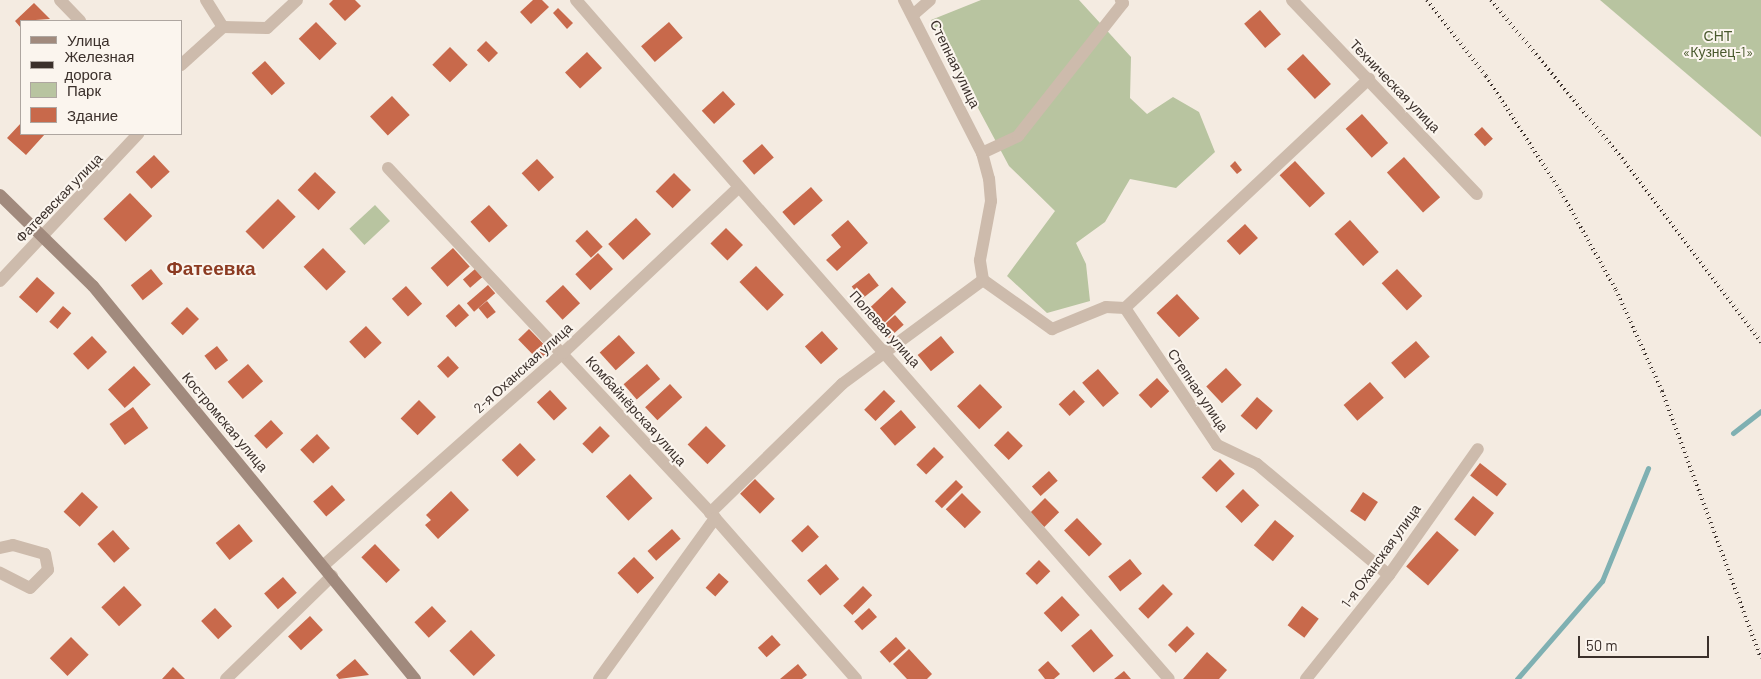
<!DOCTYPE html>
<meta charset="utf-8">
<style>
body{margin:0}
#map{position:relative;width:1761px;height:679px;overflow:hidden;background:#f4ebe1;font-family:Barlow,sans-serif}
div>[style]{position:absolute}
[style*='--x']{left:calc(var(--x)*1px);top:calc(var(--y)*1px);width:calc(var(--w)*1px);rotate:calc(var(--a)*1deg)}
.green>*{inset:0;background:#b8c4a0;transform-origin:0 0}
.stream>*{height:5px;margin:-2.5px;padding:0 2.5px;transform-origin:2.5px;border-radius:2.5px;background:#7fb0b2}
.building>*{inset:0;background:#c8694b;transform-origin:0 0}
.street>*{height:12px;margin:-6px;padding:0 6px;transform-origin:6px;border-radius:6px;background:#cdbbac}
.secondary>*{height:12px;margin:-6px;padding:0 6px;transform-origin:6px;border-radius:6px;background:#a18a7d}
.rail>*{height:4px;margin-top:-2px;transform-origin:0;background:repeating-linear-gradient(90deg,#3b302b 0 1px,transparent 0 5px)}
span{translate:-50% -50%;white-space:nowrap;text-align:center;line-height:1.15;-webkit-text-stroke:4px #fbf5ee;paint-order:stroke}
.park-label{font-size:14px;color:#4a5a2e}
.street-label{font-size:14px;color:#3b302b}
.district-label{font-size:19px;color:#8c3b22;font-weight:700}
.legend{position:absolute;left:20px;top:20px;width:162px;height:115px;box-sizing:border-box;background:#fbf5ee;border:1px solid #aea6a0;margin:0;padding:6px 9px;list-style:none;font-size:15px;color:#3b302b}
.legend li{display:flex;align-items:center;gap:10px;height:25px}
.legend b{width:25px;border:1px solid #aea6a0}
.scale{position:absolute;left:1578px;top:636px;width:131px;height:22px;box-sizing:border-box;border:2px solid #3b302b;border-top:0;padding-left:6px;font-size:15px;line-height:18px;white-space:nowrap;color:#3b302b;-webkit-text-stroke:4px #fbf5ee;paint-order:stroke}
</style>
<div id="map">
<div class="green">
<i style="clip-path:polygon(981px 0,1079px 0,1131px 57px,1130px 98px,1147px 114px,1173px 97px,1199px 112px,1215px 152px,1176px 188px,1130px 179px,1105px 222px,1076px 243px,1086px 264px,1090px 301px,1047px 313px,1007px 276px,1055px 211px,1009px 166px,931px 20px)"></i>
<i style="clip-path:polygon(1600px 0,1761px 0,1761px 137px)"></i>
<i style="left:375px;top:205px;width:22px;height:35px;rotate:47deg"></i>
</div>
<div class="stream">
<i style="--x:1733;--y:433;--w:36;--a:-38"></i>
<i style="--x:1517;--y:679;--w:130;--a:-49.1"></i>
<i style="--x:1602;--y:581;--w:122;--a:-67.8"></i>
</div>
<div class="building">
<i style="clip-path:polygon(333px 0,355px 0,361px 6px,345px 21px,329px 4px)"></i>
<i style="clip-path:polygon(533px 0,542px 0,549px 7px,531px 24px,520px 12px)"></i>
<i style="clip-path:polygon(34px 3px,50px 19px,21px 21px,21px 28px,15px 21px)"></i>
<i style="clip-path:polygon(558px 8px,573px 23px,567px 29px,553px 13px)"></i>
<i style="left:1260px;top:10px;width:32px;height:21px;rotate:49deg"></i>
<i style="left:316px;top:22px;width:30px;height:24px;rotate:46deg"></i>
<i style="left:669px;top:22px;width:21px;height:37px;rotate:49deg"></i>
<i style="left:486px;top:41px;width:17px;height:13px;rotate:45deg"></i>
<i style="left:450px;top:47px;width:25px;height:25px;rotate:45deg"></i>
<i style="left:587px;top:52px;width:22px;height:30px;rotate:47deg"></i>
<i style="left:1303px;top:54px;width:41px;height:22px;rotate:47deg"></i>
<i style="left:265px;top:61px;width:30px;height:18px;rotate:48deg"></i>
<i style="left:723px;top:91px;width:18px;height:29px;rotate:47deg"></i>
<i style="left:392px;top:96px;width:26px;height:30px;rotate:47deg"></i>
<i style="left:1362px;top:114px;width:39px;height:22px;rotate:48deg"></i>
<i style="clip-path:polygon(21px 123px,21px 134px,45px 134px,26px 155px,7px 138px)"></i>
<i style="left:1482px;top:127px;width:16px;height:11px;rotate:47deg"></i>
<i style="left:762px;top:144px;width:18px;height:26px;rotate:49deg"></i>
<i style="left:154px;top:155px;width:23px;height:25px;rotate:47deg"></i>
<i style="left:1404px;top:157px;width:54px;height:23px;rotate:48deg"></i>
<i style="left:537px;top:159px;width:25px;height:21px;rotate:47deg"></i>
<i style="clip-path:polygon(1235px 161px,1242px 170px,1237px 174px,1230px 166px)"></i>
<i style="left:1295px;top:161px;width:44px;height:21px;rotate:47deg"></i>
<i style="left:315px;top:172px;width:29px;height:25px;rotate:44deg"></i>
<i style="left:674px;top:173px;width:24px;height:26px;rotate:45deg"></i>
<i style="left:811px;top:187px;width:18px;height:38px;rotate:49deg"></i>
<i style="left:130px;top:193px;width:32px;height:37px;rotate:46deg"></i>
<i style="left:278px;top:199px;width:25px;height:46px;rotate:45deg"></i>
<i style="left:489px;top:205px;width:28px;height:25px;rotate:48deg"></i>
<i style="left:636px;top:218px;width:22px;height:38px;rotate:47deg"></i>
<i style="clip-path:polygon(848px 220px,868px 243px,837px 271px,826px 260px,841px 247px,831px 235px)"></i>
<i style="left:1350px;top:220px;width:43px;height:21px;rotate:48deg"></i>
<i style="left:1245px;top:224px;width:19px;height:25px;rotate:47deg"></i>
<i style="left:726px;top:228px;width:24px;height:22px;rotate:45deg"></i>
<i style="left:587px;top:230px;width:23px;height:16px;rotate:47deg"></i>
<i style="left:323px;top:248px;width:33px;height:27px;rotate:46deg"></i>
<i style="left:453px;top:248px;width:25px;height:30px;rotate:48deg"></i>
<i style="left:598px;top:253px;width:22px;height:31px;rotate:47deg"></i>
<i style="left:756px;top:266px;width:40px;height:23px;rotate:46deg"></i>
<i style="left:151px;top:269px;width:19px;height:26px;rotate:51deg"></i>
<i style="left:475px;top:269px;width:11px;height:16px;rotate:49deg"></i>
<i style="left:1397px;top:269px;width:37px;height:21px;rotate:47deg"></i>
<i style="left:869px;top:273px;width:16px;height:22px;rotate:52deg"></i>
<i style="left:37px;top:277px;width:24px;height:27px;rotate:42deg"></i>
<i style="left:488px;top:285px;width:11px;height:28px;rotate:49deg"></i>
<i style="left:563px;top:285px;width:25px;height:24px;rotate:47deg"></i>
<i style="left:406px;top:286px;width:24px;height:19px;rotate:48deg"></i>
<i style="left:892px;top:287px;width:21px;height:30px;rotate:47deg"></i>
<i style="left:1177px;top:294px;width:33px;height:28px;rotate:47deg"></i>
<i style="left:487px;top:301px;width:14px;height:11px;rotate:51deg"></i>
<i style="left:459px;top:304px;width:15px;height:18px;rotate:48deg"></i>
<i style="left:63px;top:306px;width:11px;height:21px;rotate:41deg"></i>
<i style="left:187px;top:307px;width:17px;height:23px;rotate:45deg"></i>
<i style="left:895px;top:315px;width:13px;height:20px;rotate:48deg"></i>
<i style="left:366px;top:326px;width:23px;height:23px;rotate:47deg"></i>
<i style="left:529px;top:329px;width:30px;height:15px;rotate:46deg"></i>
<i style="left:822px;top:331px;width:24px;height:23px;rotate:48deg"></i>
<i style="left:619px;top:335px;width:24px;height:26px;rotate:48deg"></i>
<i style="left:92px;top:336px;width:22px;height:26px;rotate:47deg"></i>
<i style="left:941px;top:336px;width:21px;height:30px;rotate:51deg"></i>
<i style="left:1416px;top:341px;width:21px;height:33px;rotate:49deg"></i>
<i style="left:217px;top:346px;width:18px;height:16px;rotate:52deg"></i>
<i style="left:448px;top:356px;width:16px;height:15px;rotate:47deg"></i>
<i style="left:248px;top:364px;width:23px;height:27px;rotate:49deg"></i>
<i style="left:647px;top:364px;width:20px;height:31px;rotate:49deg"></i>
<i style="left:134px;top:366px;width:25px;height:35px;rotate:48deg"></i>
<i style="left:1226px;top:368px;width:23px;height:27px;rotate:47deg"></i>
<i style="left:1098px;top:369px;width:32px;height:21px;rotate:49deg"></i>
<i style="left:1157px;top:378px;width:18px;height:25px;rotate:47deg"></i>
<i style="left:1370px;top:382px;width:21px;height:35px;rotate:49deg"></i>
<i style="left:670px;top:384px;width:18px;height:34px;rotate:47deg"></i>
<i style="left:980px;top:384px;width:32px;height:32px;rotate:46deg"></i>
<i style="left:550px;top:390px;width:25px;height:18px;rotate:47deg"></i>
<i style="left:884px;top:390px;width:16px;height:28px;rotate:45deg"></i>
<i style="left:1074px;top:390px;width:16px;height:21px;rotate:47deg"></i>
<i style="left:1257px;top:397px;width:21px;height:25px;rotate:41deg"></i>
<i style="left:419px;top:400px;width:24px;height:26px;rotate:45deg"></i>
<i style="left:133px;top:407px;width:26px;height:29px;rotate:54deg"></i>
<i style="left:901px;top:410px;width:23px;height:28px;rotate:49deg"></i>
<i style="left:271px;top:420px;width:18px;height:23px;rotate:47deg"></i>
<i style="left:600px;top:426px;width:14px;height:25px;rotate:45deg"></i>
<i style="left:706px;top:426px;width:28px;height:26px;rotate:45deg"></i>
<i style="left:1008px;top:431px;width:21px;height:20px;rotate:45deg"></i>
<i style="left:317px;top:434px;width:19px;height:23px;rotate:47deg"></i>
<i style="left:520px;top:443px;width:23px;height:25px;rotate:47deg"></i>
<i style="left:934px;top:447px;width:14px;height:25px;rotate:45deg"></i>
<i style="left:1220px;top:459px;width:21px;height:26px;rotate:45deg"></i>
<i style="left:1480px;top:463px;width:34px;height:16px;rotate:38deg"></i>
<i style="left:1049px;top:471px;width:13px;height:23px;rotate:48deg"></i>
<i style="left:630px;top:474px;width:33px;height:33px;rotate:47deg"></i>
<i style="left:755px;top:479px;width:28px;height:21px;rotate:45deg"></i>
<i style="left:956px;top:480px;width:10px;height:30px;rotate:45deg"></i>
<i style="left:332px;top:485px;width:20px;height:25px;rotate:49deg"></i>
<i style="left:1243px;top:489px;width:23px;height:25px;rotate:45deg"></i>
<i style="clip-path:polygon(451px 491px,469px 510px,438px 539px,425px 525px,431px 520px,426px 515px)"></i>
<i style="left:82px;top:492px;width:22px;height:27px;rotate:43deg"></i>
<i style="left:1363px;top:492px;width:18px;height:23px;rotate:34deg"></i>
<i style="left:962px;top:493px;width:27px;height:23px;rotate:45deg"></i>
<i style="left:1473px;top:496px;width:27px;height:30px;rotate:39deg"></i>
<i style="left:1045px;top:498px;width:20px;height:21px;rotate:45deg"></i>
<i style="left:1077px;top:518px;width:36px;height:18px;rotate:46deg"></i>
<i style="left:1275px;top:520px;width:25px;height:33px;rotate:40deg"></i>
<i style="left:239px;top:524px;width:22px;height:30px;rotate:51deg"></i>
<i style="left:808px;top:525px;width:16px;height:23px;rotate:47deg"></i>
<i style="left:672px;top:529px;width:13px;height:33px;rotate:48deg"></i>
<i style="left:113px;top:530px;width:25px;height:21px;rotate:48deg"></i>
<i style="left:1437px;top:531px;width:29px;height:47px;rotate:41deg"></i>
<i style="left:375px;top:544px;width:36px;height:19px;rotate:46deg"></i>
<i style="left:634px;top:557px;width:29px;height:23px;rotate:46deg"></i>
<i style="left:1130px;top:559px;width:19px;height:28px;rotate:51deg"></i>
<i style="left:1039px;top:560px;width:16px;height:19px;rotate:45deg"></i>
<i style="left:826px;top:564px;width:20px;height:25px;rotate:49deg"></i>
<i style="left:719px;top:573px;width:13px;height:20px;rotate:42deg"></i>
<i style="left:283px;top:577px;width:21px;height:25px;rotate:49deg"></i>
<i style="left:1163px;top:584px;width:14px;height:35px;rotate:45deg"></i>
<i style="left:124px;top:586px;width:26px;height:31px;rotate:47deg"></i>
<i style="left:863px;top:586px;width:13px;height:28px;rotate:45deg"></i>
<i style="left:1062px;top:596px;width:26px;height:25px;rotate:47deg"></i>
<i style="left:432px;top:606px;width:21px;height:24px;rotate:47deg"></i>
<i style="left:1302px;top:606px;width:21px;height:24px;rotate:37deg"></i>
<i style="left:215px;top:608px;width:25px;height:19px;rotate:47deg"></i>
<i style="left:869px;top:608px;width:12px;height:20px;rotate:48deg"></i>
<i style="left:310px;top:616px;width:19px;height:30px;rotate:47deg"></i>
<i style="left:1187px;top:626px;width:11px;height:27px;rotate:45deg"></i>
<i style="left:1091px;top:629px;width:35px;height:26px;rotate:50deg"></i>
<i style="left:471px;top:630px;width:35px;height:30px;rotate:46deg"></i>
<i style="left:772px;top:635px;width:13px;height:19px;rotate:48deg"></i>
<i style="left:71px;top:637px;width:25px;height:30px;rotate:45deg"></i>
<i style="left:896px;top:637px;width:15px;height:22px;rotate:48deg"></i>
<i style="clip-path:polygon(909px 649px,932px 674px,927px 679px,907px 679px,893px 664px)"></i>
<i style="clip-path:polygon(1207px 652px,1227px 670px,1219px 679px,1183px 679px)"></i>
<i style="clip-path:polygon(355px 659px,369px 675px,339px 679px,336px 675px)"></i>
<i style="clip-path:polygon(1048px 661px,1060px 674px,1054px 679px,1045px 679px,1038px 670px)"></i>
<i style="clip-path:polygon(798px 664px,807px 675px,802px 679px,780px 679px)"></i>
<i style="clip-path:polygon(173px 667px,185px 679px,162px 679px)"></i>
<i style="clip-path:polygon(1124px 671px,1131px 679px,1114px 679px)"></i>
</div>
<div class="street">
<i style="--x:60;--y:0;--w:29;--a:46"></i>
<i style="--x:206;--y:0;--w:32;--a:58"></i>
<i style="--x:576;--y:0;--w:901;--a:48.87"></i>
<i style="--x:1292;--y:0;--w:268;--a:46.4"></i>
<i style="--x:914;--y:14;--w:21;--a:-41"></i>
<i style="--x:181;--y:65;--w:57;--a:-42.1"></i>
<i style="--x:223;--y:27;--w:44;--a:1.3"></i>
<i style="--x:267;--y:28;--w:41;--a:-43"></i>
<i style="--x:982;--y:153;--w:40;--a:-25"></i>
<i style="--x:1018;--y:136;--w:169;--a:-51.7"></i>
<i style="--x:1123;--y:3;--w:4;--a:-124"></i>
<i style="--x:388;--y:168;--w:479;--a:46.9"></i>
<i style="--x:715;--y:518;--w:214;--a:48.8"></i>
<i style="--x:983;--y:280;--w:85;--a:35.4"></i>
<i style="--x:1052;--y:329;--w:58;--a:-22.2"></i>
<i style="--x:1106;--y:307;--w:19;--a:3"></i>
<i style="--x:1125;--y:308;--w:165;--a:56.1"></i>
<i style="--x:1217;--y:445;--w:44;--a:25.4"></i>
<i style="--x:1257;--y:464;--w:172;--a:40.1"></i>
<i style="--x:0;--y:281;--w:202;--a:-46.8"></i>
<i style="--x:1125;--y:308;--w:335;--a:-43.2"></i>
<i style="--x:710;--y:513;--w:185;--a:-44.3"></i>
<i style="--x:842;--y:384;--w:175;--a:-36.4"></i>
<i style="--x:983;--y:280;--w:20;--a:-99"></i>
<i style="--x:980;--y:260;--w:60;--a:-79.4"></i>
<i style="--x:991;--y:201;--w:22;--a:-95"></i>
<i style="--x:989;--y:179;--w:27;--a:-105"></i>
<i style="--x:982;--y:153;--w:172;--a:-117"></i>
<i style="--x:0;--y:548;--w:13;--a:-13"></i>
<i style="--x:13;--y:545;--w:33;--a:16"></i>
<i style="--x:45;--y:554;--w:16;--a:79"></i>
<i style="--x:48;--y:570;--w:25;--a:135"></i>
<i style="--x:30;--y:588;--w:34;--a:-153"></i>
<i style="--x:324;--y:565;--w:319;--a:-41.6"></i>
<i style="--x:563;--y:353;--w:241;--a:-43.3"></i>
<i style="--x:226;--y:679;--w:148;--a:-44.2"></i>
<i style="--x:599;--y:679;--w:198;--a:-54.2"></i>
<i style="--x:1306;--y:679;--w:133;--a:-51.4"></i>
<i style="--x:1389;--y:575;--w:154;--a:-54.8"></i>
</div>
<div class="secondary">
<i style="--x:0;--y:195;--w:130;--a:44.4"></i>
<i style="--x:93;--y:286;--w:508;--a:50.67"></i>
</div>
<div class="rail">
<i style="--x:1427;--y:0;--w:96;--a:52.2"></i>
<i style="--x:1486;--y:76;--w:138;--a:57.1"></i>
<i style="--x:1561;--y:192;--w:112;--a:60.7"></i>
<i style="--x:1616;--y:290;--w:111;--a:65.5"></i>
<i style="--x:1662;--y:391;--w:285;--a:69.7"></i>
<i style="--x:1491;--y:0;--w:210;--a:50.4"></i>
<i style="--x:1625;--y:162;--w:226;--a:52.9"></i>
</div>
<div class="park-label">
<span style="left:1718px;top:44px">СНТ<br>«Кузнец-1»</span>
</div>
<div class="street-label">
<span style="left:955px;top:64px;rotate:64deg">Степная улица</span>
<span style="left:1395px;top:86px;rotate:46deg">Техническая улица</span>
<span style="left:59px;top:198px;rotate:-46deg">Фатеевская улица</span>
<span style="left:885px;top:329px;rotate:48deg">Полевая улица</span>
<span style="left:523px;top:368px;rotate:-42deg">2-я Оханская улица</span>
<span style="left:1198px;top:390px;rotate:56deg">Степная улица</span>
<span style="left:636px;top:411px;rotate:48deg">Комбайнёрская улица</span>
<span style="left:225px;top:422px;rotate:50deg">Костромская улица</span>
<span style="left:1381px;top:556px;rotate:-54deg">1-я Оханская улица</span>
</div>
<div class="district-label">
<span style="left:211px;top:268px">Фатеевка</span>
</div>
<ul class="legend">
<li><b style="height:6px;background:#a18a7d"></b>Улица</li>
<li><b style="height:6px;background:#3b302b"></b>Железная дорога</li>
<li><b style="height:14px;background:#b8c4a0"></b>Парк</li>
<li><b style="height:14px;background:#c8694b"></b>Здание</li>
</ul>
<div class="scale">50 m</div>
</div>
